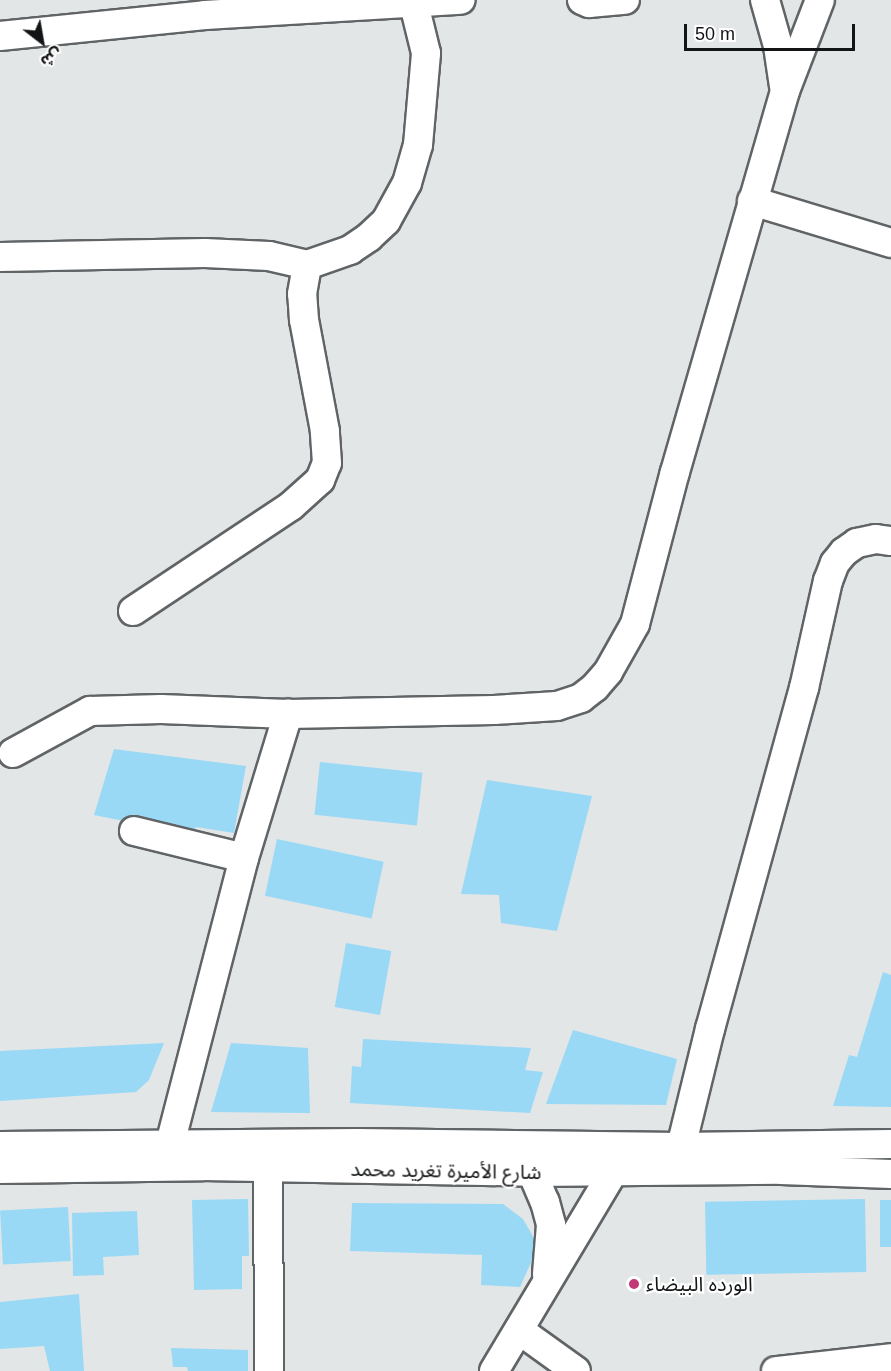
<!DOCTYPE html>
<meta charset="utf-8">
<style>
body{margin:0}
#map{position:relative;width:891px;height:1371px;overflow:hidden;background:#e2e6e7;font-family:Helvetica,"Noto Sans Arabic",sans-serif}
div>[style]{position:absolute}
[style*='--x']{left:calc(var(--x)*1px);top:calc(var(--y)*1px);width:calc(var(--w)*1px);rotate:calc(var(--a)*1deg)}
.building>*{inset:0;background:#9ad9f6;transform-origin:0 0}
.roads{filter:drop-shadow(2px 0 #616466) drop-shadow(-2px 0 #616466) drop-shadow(0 2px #616466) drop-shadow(0 -2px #616466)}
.minor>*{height:28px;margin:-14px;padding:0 14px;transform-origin:14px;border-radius:14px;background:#fff}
.dots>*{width:16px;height:16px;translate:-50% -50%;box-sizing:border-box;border:3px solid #fff;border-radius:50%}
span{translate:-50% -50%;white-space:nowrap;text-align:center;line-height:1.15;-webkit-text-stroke:4.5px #fff;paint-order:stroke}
.street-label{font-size:20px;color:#131415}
.poi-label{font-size:20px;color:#131415}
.left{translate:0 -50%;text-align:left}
.north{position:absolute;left:12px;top:12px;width:60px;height:60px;-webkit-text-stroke:4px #fff;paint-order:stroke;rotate:149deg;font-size:16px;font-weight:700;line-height:24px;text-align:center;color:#131415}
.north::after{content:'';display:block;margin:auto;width:21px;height:27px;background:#131415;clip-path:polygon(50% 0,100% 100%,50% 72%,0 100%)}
.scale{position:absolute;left:684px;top:24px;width:171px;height:27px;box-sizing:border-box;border:3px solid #131415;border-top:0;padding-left:8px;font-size:18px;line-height:21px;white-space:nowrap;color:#131415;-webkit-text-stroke:4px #fff;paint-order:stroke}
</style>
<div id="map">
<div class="building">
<i style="clip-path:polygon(114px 749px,246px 766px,234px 833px,196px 827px,193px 835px,94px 815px)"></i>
<i style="left:320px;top:762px;width:103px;height:53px;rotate:6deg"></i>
<i style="clip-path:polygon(487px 780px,592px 796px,557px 931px,501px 923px,499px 895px,461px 894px)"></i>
<i style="left:277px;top:839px;width:109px;height:58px;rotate:12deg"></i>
<i style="left:346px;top:943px;width:46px;height:65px;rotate:10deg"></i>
<i style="clip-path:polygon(883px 972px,891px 975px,891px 1107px,833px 1106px,849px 1055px,857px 1057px)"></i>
<i style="clip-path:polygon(573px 1030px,677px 1059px,666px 1105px,546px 1104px)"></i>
<i style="clip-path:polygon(363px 1039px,531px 1048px,525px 1070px,543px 1072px,530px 1113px,350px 1103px,352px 1066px,361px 1067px)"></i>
<i style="clip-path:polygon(164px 1043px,149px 1080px,136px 1092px,0 1101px,0 1051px)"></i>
<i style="clip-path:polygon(231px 1043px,308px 1048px,310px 1113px,211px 1112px)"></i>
<i style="clip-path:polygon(248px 1199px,249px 1256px,242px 1256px,242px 1289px,194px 1290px,192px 1200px)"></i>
<i style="left:865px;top:1199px;width:73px;height:160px;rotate:89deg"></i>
<i style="left:880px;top:1200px;width:11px;height:47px"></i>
<i style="clip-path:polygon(352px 1203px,503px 1204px,523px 1219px,534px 1238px,534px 1256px,520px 1287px,481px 1285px,482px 1255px,350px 1251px)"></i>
<i style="left:68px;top:1207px;width:54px;height:68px;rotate:87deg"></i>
<i style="clip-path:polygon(137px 1211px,139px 1255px,103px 1257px,104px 1275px,73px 1276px,72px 1213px)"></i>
<i style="clip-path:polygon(79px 1294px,84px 1371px,50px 1371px,44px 1346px,0 1349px,0 1302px)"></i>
<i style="clip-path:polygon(171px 1348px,248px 1350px,248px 1371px,188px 1371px,187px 1367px,173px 1367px)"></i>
</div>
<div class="roads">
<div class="minor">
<i style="--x:582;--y:0;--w:8;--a:23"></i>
<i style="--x:589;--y:3;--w:36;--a:-5"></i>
<i style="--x:765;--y:0;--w:48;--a:74.2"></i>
<i style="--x:778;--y:46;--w:40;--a:81.5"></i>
<i style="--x:0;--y:36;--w:206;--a:-5.8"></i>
<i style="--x:205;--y:15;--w:256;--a:-3.4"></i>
<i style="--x:752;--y:201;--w:145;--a:16.8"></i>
<i style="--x:0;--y:257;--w:205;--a:-1.1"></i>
<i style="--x:205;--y:253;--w:64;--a:2.7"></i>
<i style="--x:269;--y:256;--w:39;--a:13"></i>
<i style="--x:133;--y:611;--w:190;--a:-33.6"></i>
<i style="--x:291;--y:506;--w:39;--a:-42"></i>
<i style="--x:320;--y:480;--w:18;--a:-68"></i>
<i style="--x:327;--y:463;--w:32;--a:-94"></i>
<i style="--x:325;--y:431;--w:113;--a:-100.7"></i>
<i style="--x:304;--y:320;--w:26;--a:-94"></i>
<i style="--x:302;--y:294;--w:29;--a:-80"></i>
<i style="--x:307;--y:265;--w:46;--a:-19.2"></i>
<i style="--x:350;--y:250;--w:23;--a:-34"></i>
<i style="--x:369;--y:237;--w:23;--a:-43"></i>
<i style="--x:386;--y:221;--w:43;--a:-61.1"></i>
<i style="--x:407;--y:183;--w:40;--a:-74"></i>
<i style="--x:418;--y:145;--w:92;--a:-85"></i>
<i style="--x:426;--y:53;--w:55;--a:-103.8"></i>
<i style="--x:13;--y:753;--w:88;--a:-28.6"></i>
<i style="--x:90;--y:711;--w:71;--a:-1.6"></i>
<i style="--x:161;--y:709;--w:127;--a:2.3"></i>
<i style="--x:288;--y:714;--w:206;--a:-1.1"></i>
<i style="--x:494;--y:710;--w:63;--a:-3.6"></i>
<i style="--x:557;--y:706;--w:25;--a:-18"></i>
<i style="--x:581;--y:698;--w:18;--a:-38"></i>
<i style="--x:595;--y:687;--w:20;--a:-49"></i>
<i style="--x:608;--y:672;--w:55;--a:-60.6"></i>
<i style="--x:635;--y:624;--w:157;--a:-75.3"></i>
<i style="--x:675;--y:472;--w:397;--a:-73.9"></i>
<i style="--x:785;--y:91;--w:97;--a:-69"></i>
<i style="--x:134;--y:831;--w:113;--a:13.8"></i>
<i style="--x:170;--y:1144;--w:295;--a:-75.5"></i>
<i style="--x:244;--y:858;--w:151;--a:-73"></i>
<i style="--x:0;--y:1146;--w:358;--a:-0.5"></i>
<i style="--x:358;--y:1143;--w:323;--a:0.7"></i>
<i style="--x:681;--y:1147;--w:210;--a:-0.8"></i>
<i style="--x:681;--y:1147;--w:122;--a:-76.2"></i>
<i style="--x:710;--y:1029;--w:354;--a:-74.6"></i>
<i style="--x:804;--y:688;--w:110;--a:-77.4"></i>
<i style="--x:828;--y:581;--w:19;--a:-69"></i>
<i style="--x:835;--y:563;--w:14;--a:-51"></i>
<i style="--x:844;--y:552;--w:16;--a:-35"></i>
<i style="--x:857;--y:543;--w:19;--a:-12"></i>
<i style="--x:876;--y:539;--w:15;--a:8"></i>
<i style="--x:268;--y:1167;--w:204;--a:89.7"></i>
<i style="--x:0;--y:1169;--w:203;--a:-0.8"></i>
<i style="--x:203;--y:1166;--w:329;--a:1"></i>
<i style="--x:532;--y:1172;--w:249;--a:-0.5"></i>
<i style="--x:781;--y:1170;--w:110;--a:2.1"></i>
<i style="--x:532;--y:1172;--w:33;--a:67"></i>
<i style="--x:545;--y:1202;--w:24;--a:75"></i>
<i style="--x:551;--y:1225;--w:49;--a:94.7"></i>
<i style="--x:519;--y:1330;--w:70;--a:35.7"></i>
<i style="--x:494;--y:1371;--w:232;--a:-59.1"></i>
<i style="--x:776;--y:1371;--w:116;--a:-6.4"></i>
</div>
</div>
<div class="dots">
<i style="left:634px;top:1284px;background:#c13976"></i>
</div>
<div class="street-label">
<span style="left:446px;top:1171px;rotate:1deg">شارع الأميرة تغريد محمد</span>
</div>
<div class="poi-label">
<span class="left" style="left:646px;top:1284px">الورده البيضاء</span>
</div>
<div class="north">ش</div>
<div class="scale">50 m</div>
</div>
